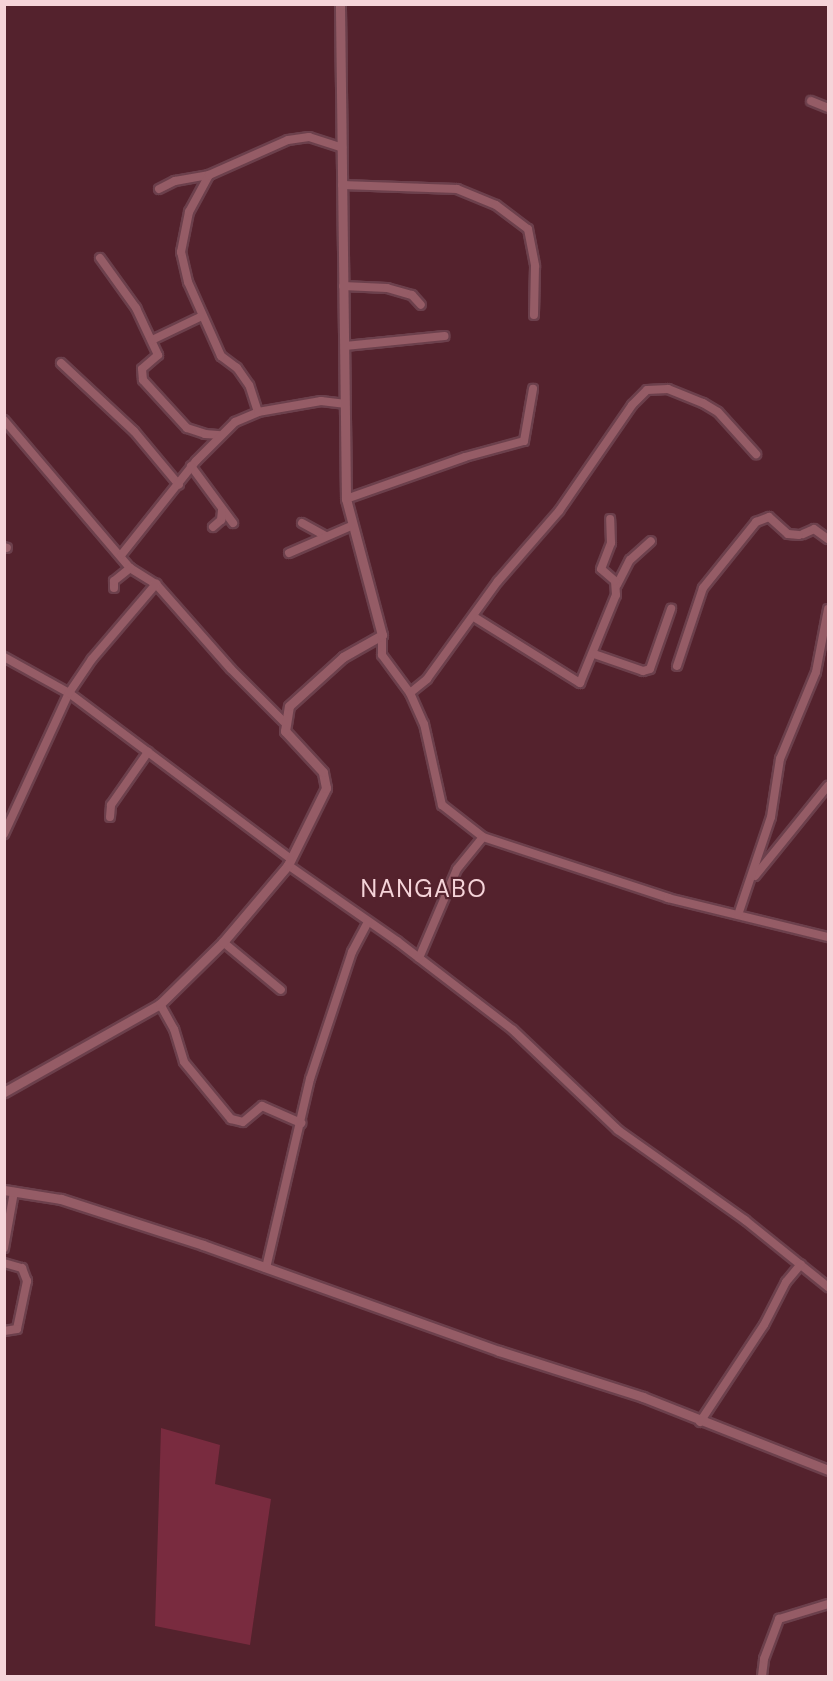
<!DOCTYPE html>
<style>
body{margin:0}
#map{position:relative;width:833px;height:1681px;overflow:hidden;background:#54222d;font-family:"DM Sans",sans-serif}
div>[style]{position:absolute}
[style*='--x']{left:calc(var(--x)*1px);top:calc(var(--y)*1px);width:calc(var(--w)*1px);rotate:calc(var(--a)*1deg)}
.green>*{inset:0;background:#792b3f}
.roads{filter:drop-shadow(2px 0 #6c404c) drop-shadow(-2px 0 #6c404c) drop-shadow(0 2px #6c404c) drop-shadow(0 -2px #6c404c)}
.minor>*{height:8px;margin:-4px;padding:0 4px;transform-origin:4px;border-radius:4px;background:#955c66}
.tertiary>*{height:9px;margin:-4.5px;padding:0 4.5px;transform-origin:4.5px;border-radius:4.5px;background:#955c66}
span{translate:-50% -50%;white-space:nowrap;text-align:center;line-height:1.15;-webkit-text-stroke:4.5px #54222d;paint-order:stroke}
.quarter-label{font-size:24px;color:#f5d4d9;letter-spacing:1.5px}
.frame{position:absolute;inset:0;border:6px solid #f5d4d9;pointer-events:none}
</style>
<div id="map">
<div class="green">
<i style="clip-path:polygon(161px 1428px,220px 1445px,215px 1484px,271px 1499px,250px 1645px,155px 1626px)"></i>
</div>
<div class="roads">
<div class="minor">
<i style="--x:811;--y:101;--w:18;--a:22"></i>
<i style="--x:342;--y:185;--w:115;--a:2"></i>
<i style="--x:457;--y:189;--w:42;--a:22.3"></i>
<i style="--x:496;--y:205;--w:40;--a:37"></i>
<i style="--x:528;--y:229;--w:38;--a:79"></i>
<i style="--x:535;--y:266;--w:49;--a:91.2"></i>
<i style="--x:159;--y:189;--w:18;--a:-27"></i>
<i style="--x:175;--y:181;--w:35;--a:-10"></i>
<i style="--x:100;--y:258;--w:62;--a:54.2"></i>
<i style="--x:136;--y:308;--w:52;--a:64.9"></i>
<i style="--x:158;--y:355;--w:21;--a:139"></i>
<i style="--x:142;--y:369;--w:11;--a:85"></i>
<i style="--x:143;--y:380;--w:65;--a:47.5"></i>
<i style="--x:187;--y:428;--w:19;--a:18"></i>
<i style="--x:205;--y:434;--w:16;--a:4"></i>
<i style="--x:343;--y:286;--w:44;--a:2.6"></i>
<i style="--x:387;--y:288;--w:26;--a:16"></i>
<i style="--x:412;--y:295;--w:13;--a:48"></i>
<i style="--x:152;--y:340;--w:55;--a:-25.6"></i>
<i style="--x:345;--y:346;--w:100;--a:-5.7"></i>
<i style="--x:61;--y:363;--w:100;--a:43"></i>
<i style="--x:134;--y:431;--w:70;--a:50.2"></i>
<i style="--x:258;--y:412;--w:28;--a:-108"></i>
<i style="--x:249;--y:385;--w:21;--a:-125"></i>
<i style="--x:237;--y:368;--w:20;--a:-143"></i>
<i style="--x:221;--y:356;--w:81;--a:-114"></i>
<i style="--x:188;--y:282;--w:31;--a:-103"></i>
<i style="--x:181;--y:252;--w:41;--a:-78.7"></i>
<i style="--x:189;--y:212;--w:42;--a:-61.6"></i>
<i style="--x:209;--y:175;--w:86;--a:-23.9"></i>
<i style="--x:288;--y:140;--w:21;--a:-8"></i>
<i style="--x:309;--y:137;--w:35;--a:18"></i>
<i style="--x:4;--y:420;--w:194;--a:49.6"></i>
<i style="--x:130;--y:568;--w:31;--a:32"></i>
<i style="--x:156;--y:584;--w:113;--a:48.6"></i>
<i style="--x:231;--y:669;--w:75;--a:45"></i>
<i style="--x:191;--y:466;--w:71;--a:53.6"></i>
<i style="--x:346;--y:499;--w:126;--a:-19.4"></i>
<i style="--x:465;--y:457;--w:61;--a:-15.2"></i>
<i style="--x:524;--y:441;--w:53;--a:-80.2"></i>
<i style="--x:302;--y:523;--w:26;--a:29"></i>
<i style="--x:213;--y:527;--w:11;--a:-41"></i>
<i style="--x:221;--y:520;--w:10;--a:-84"></i>
<i style="--x:803;--y:534;--w:12;--a:-24"></i>
<i style="--x:814;--y:529;--w:17;--a:36"></i>
<i style="--x:4;--y:547;--w:3;--a:18"></i>
<i style="--x:289;--y:553;--w:68;--a:-23.5"></i>
<i style="--x:122;--y:554;--w:119;--a:-51.5"></i>
<i style="--x:196;--y:461;--w:55;--a:-45"></i>
<i style="--x:235;--y:422;--w:25;--a:-23"></i>
<i style="--x:258;--y:412;--w:64;--a:-9.9"></i>
<i style="--x:321;--y:401;--w:23;--a:7"></i>
<i style="--x:617;--y:585;--w:28;--a:-63"></i>
<i style="--x:630;--y:560;--w:28;--a:-42"></i>
<i style="--x:114;--y:588;--w:7;--a:-90"></i>
<i style="--x:114;--y:581;--w:21;--a:-39"></i>
<i style="--x:474;--y:617;--w:125;--a:31.9"></i>
<i style="--x:580;--y:683;--w:95;--a:-67.8"></i>
<i style="--x:616;--y:595;--w:14;--a:-94"></i>
<i style="--x:615;--y:581;--w:18;--a:-139"></i>
<i style="--x:601;--y:569;--w:28;--a:-69"></i>
<i style="--x:611;--y:543;--w:24;--a:-92"></i>
<i style="--x:382;--y:635;--w:20;--a:90"></i>
<i style="--x:382;--y:655;--w:47;--a:53.6"></i>
<i style="--x:410;--y:693;--w:34;--a:66"></i>
<i style="--x:424;--y:724;--w:83;--a:77.5"></i>
<i style="--x:442;--y:805;--w:52;--a:38"></i>
<i style="--x:483;--y:837;--w:195;--a:18.2"></i>
<i style="--x:668;--y:898;--w:165;--a:13.7"></i>
<i style="--x:594;--y:654;--w:52;--a:19.1"></i>
<i style="--x:643;--y:671;--w:7;--a:-16"></i>
<i style="--x:650;--y:669;--w:64;--a:-70.7"></i>
<i style="--x:4;--y:657;--w:74;--a:29"></i>
<i style="--x:69;--y:693;--w:274;--a:36.8"></i>
<i style="--x:677;--y:666;--w:82;--a:-71.6"></i>
<i style="--x:703;--y:588;--w:85;--a:-51.2"></i>
<i style="--x:756;--y:522;--w:14;--a:-21"></i>
<i style="--x:769;--y:517;--w:25;--a:42"></i>
<i style="--x:788;--y:534;--w:11;--a:5"></i>
<i style="--x:410;--y:693;--w:22;--a:-39"></i>
<i style="--x:427;--y:679;--w:121;--a:-54.1"></i>
<i style="--x:498;--y:581;--w:93;--a:-48.9"></i>
<i style="--x:559;--y:511;--w:129;--a:-55.4"></i>
<i style="--x:632;--y:405;--w:21;--a:-45"></i>
<i style="--x:647;--y:390;--w:21;--a:-3"></i>
<i style="--x:668;--y:389;--w:38;--a:22"></i>
<i style="--x:703;--y:403;--w:17;--a:31"></i>
<i style="--x:718;--y:412;--w:57;--a:47.9"></i>
<i style="--x:110;--y:817;--w:12;--a:-85"></i>
<i style="--x:111;--y:805;--w:65;--a:-55.1"></i>
<i style="--x:4;--y:834;--w:155;--a:-65.3"></i>
<i style="--x:69;--y:693;--w:41;--a:-55.9"></i>
<i style="--x:92;--y:659;--w:99;--a:-49.5"></i>
<i style="--x:288;--y:865;--w:133;--a:34.9"></i>
<i style="--x:397;--y:941;--w:146;--a:37.5"></i>
<i style="--x:513;--y:1030;--w:145;--a:43.6"></i>
<i style="--x:618;--y:1130;--w:156;--a:35.3"></i>
<i style="--x:745;--y:1220;--w:107;--a:38.9"></i>
<i style="--x:755;--y:876;--w:116;--a:-51"></i>
<i style="--x:738;--y:915;--w:103;--a:-71.4"></i>
<i style="--x:771;--y:817;--w:59;--a:-81.2"></i>
<i style="--x:780;--y:759;--w:94;--a:-67.5"></i>
<i style="--x:816;--y:672;--w:64;--a:-79.2"></i>
<i style="--x:223;--y:942;--w:75;--a:39.6"></i>
<i style="--x:419;--y:958;--w:97;--a:-66.9"></i>
<i style="--x:457;--y:869;--w:41;--a:-50.9"></i>
<i style="--x:160;--y:1004;--w:29;--a:61"></i>
<i style="--x:174;--y:1029;--w:34;--a:73"></i>
<i style="--x:184;--y:1062;--w:74;--a:50.5"></i>
<i style="--x:231;--y:1119;--w:12;--a:14"></i>
<i style="--x:243;--y:1122;--w:25;--a:-40"></i>
<i style="--x:262;--y:1106;--w:43;--a:23.6"></i>
<i style="--x:4;--y:1248;--w:57;--a:-79.9"></i>
<i style="--x:4;--y:1263;--w:19;--a:16"></i>
<i style="--x:22;--y:1268;--w:14;--a:69"></i>
<i style="--x:27;--y:1281;--w:49;--a:101.8"></i>
<i style="--x:17;--y:1329;--w:13;--a:171"></i>
<i style="--x:266;--y:1268;--w:194;--a:-76.9"></i>
<i style="--x:310;--y:1079;--w:134;--a:-71.7"></i>
<i style="--x:352;--y:952;--w:34;--a:-62"></i>
<i style="--x:700;--y:1422;--w:116;--a:-56.6"></i>
<i style="--x:764;--y:1325;--w:48;--a:-62.9"></i>
<i style="--x:786;--y:1282;--w:23;--a:-50"></i>
<i style="--x:762;--y:1676;--w:17;--a:-83"></i>
<i style="--x:764;--y:1659;--w:43;--a:-69.4"></i>
<i style="--x:779;--y:1619;--w:51;--a:-17"></i>
</div>
<div class="tertiary">
<i style="--x:4;--y:1092;--w:179;--a:-29.4"></i>
<i style="--x:160;--y:1004;--w:88;--a:-44.5"></i>
<i style="--x:223;--y:942;--w:101;--a:-49.8"></i>
<i style="--x:288;--y:865;--w:86;--a:-63.7"></i>
<i style="--x:326;--y:788;--w:16;--a:-101"></i>
<i style="--x:323;--y:772;--w:56;--a:-132.8"></i>
<i style="--x:285;--y:731;--w:25;--a:-81"></i>
<i style="--x:289;--y:706;--w:73;--a:-42.2"></i>
<i style="--x:343;--y:657;--w:45;--a:-29.4"></i>
<i style="--x:382;--y:635;--w:141;--a:-104.8"></i>
<i style="--x:346;--y:499;--w:495;--a:-90.7"></i>
<i style="--x:4;--y:1190;--w:58;--a:9"></i>
<i style="--x:61;--y:1199;--w:149;--a:17.9"></i>
<i style="--x:203;--y:1245;--w:314;--a:19.7"></i>
<i style="--x:499;--y:1351;--w:151;--a:17.7"></i>
<i style="--x:643;--y:1397;--w:199;--a:21.5"></i>
</div>
</div>
<div class="quarter-label">
<span style="left:424px;top:889px">NANGABO</span>
</div>
<div class="frame"></div>
</div>
